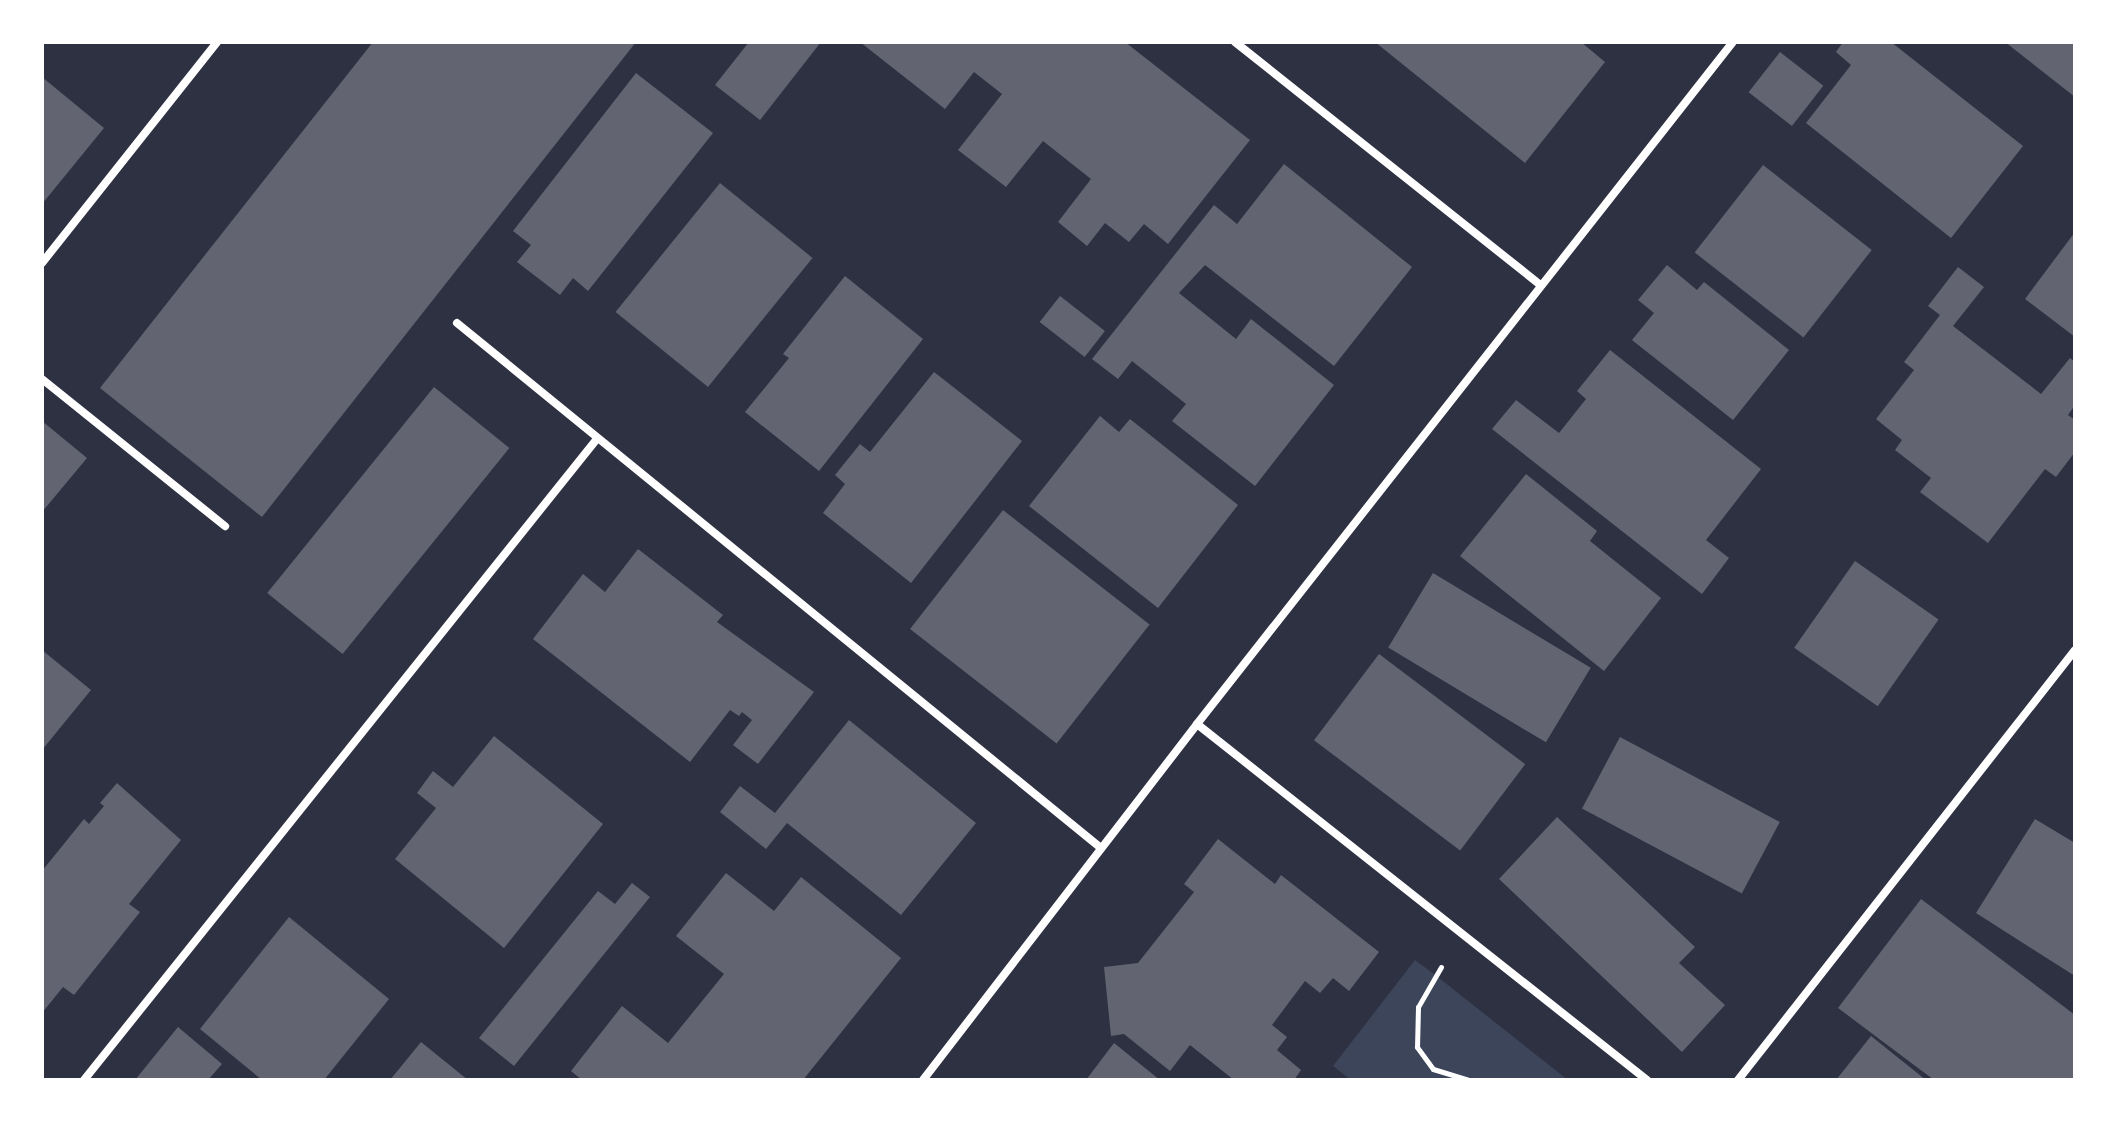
<!DOCTYPE html>
<style>
body{margin:0}
#map{position:relative;width:2117px;height:1122px;overflow:hidden;background:#2d3142;font-family:Signika,sans-serif}
div>[style]{position:absolute}
[style*='--x']{left:calc(var(--x)*1px);top:calc(var(--y)*1px);width:calc(var(--w)*1px);rotate:calc(var(--a)*1deg)}
.green>*{inset:0;background:#3c4559}
.building>*{inset:0;background:#626471;transform-origin:0 0}
.path>*{height:5px;margin:-2.5px;padding:0 2.5px;transform-origin:2.5px;border-radius:2.5px;background:#fff}
.minor>*{height:8px;margin:-4px;padding:0 4px;transform-origin:4px;border-radius:4px;background:#fff}
span{translate:-50% -50%;white-space:nowrap;text-align:center;line-height:1.15;-webkit-text-stroke:6px #fff;paint-order:stroke}
.frame{position:absolute;inset:0;border:44px solid #fff;pointer-events:none}
</style>
<div id="map">
<div class="green">
<i style="clip-path:polygon(1415px 960px,1434px 974px,1568px 1080px,1351px 1080px,1333px 1066px)"></i>
</div>
<div class="building">
<i style="clip-path:polygon(373px 42px,636px 42px,262px 517px,100px 388px)"></i>
<i style="clip-path:polygon(749px 42px,821px 42px,760px 120px,715px 85px)"></i>
<i style="clip-path:polygon(860px 42px,1125px 42px,1250px 140px,1168px 244px,1144px 224px,1129px 242px,1105px 223px,1087px 246px,1058px 222px,1091px 179px,1043px 141px,1006px 187px,958px 150px,1002px 94px,974px 72px,945px 109px)"></i>
<i style="clip-path:polygon(1375px 42px,1581px 42px,1605px 62px,1525px 163px)"></i>
<i style="clip-path:polygon(1843px 42px,1891px 42px,2023px 146px,1951px 238px,1806px 123px,1851px 65px,1836px 52px)"></i>
<i style="clip-path:polygon(2005px 42px,2075px 42px,2075px 97px)"></i>
<i style="left:1780px;top:52px;width:55px;height:51px;rotate:38deg"></i>
<i style="clip-path:polygon(636px 73px,713px 133px,588px 291px,573px 278px,560px 295px,517px 262px,531px 245px,513px 231px)"></i>
<i style="clip-path:polygon(42px 77px,104px 128px,42px 204px)"></i>
<i style="clip-path:polygon(1284px 164px,1412px 267px,1334px 366px,1205px 265px,1179px 293px,1236px 339px,1251px 319px,1334px 385px,1255px 486px,1172px 421px,1186px 404px,1132px 361px,1118px 379px,1092px 359px,1214px 205px,1237px 224px)"></i>
<i style="left:1763px;top:165px;width:138px;height:111px;rotate:38deg"></i>
<i style="left:720px;top:183px;width:119px;height:166px;rotate:39deg"></i>
<i style="clip-path:polygon(2075px 232px,2075px 337px,2025px 299px)"></i>
<i style="clip-path:polygon(1667px 265px,1697px 290px,1704px 282px,1789px 350px,1733px 420px,1632px 340px,1654px 313px,1638px 300px)"></i>
<i style="clip-path:polygon(1958px 267px,1984px 287px,1953px 326px,2041px 394px,2070px 358px,2075px 362px,2075px 405px,2068px 415px,2075px 420px,2075px 452px,2056px 477px,2045px 469px,1988px 543px,1920px 492px,1931px 478px,1895px 450px,1902px 440px,1876px 419px,1914px 370px,1904px 362px,1940px 315px,1928px 306px)"></i>
<i style="clip-path:polygon(845px 276px,923px 339px,819px 471px,745px 412px,789px 358px,783px 354px)"></i>
<i style="left:1060px;top:296px;width:57px;height:33px;rotate:38deg"></i>
<i style="clip-path:polygon(1610px 350px,1761px 469px,1706px 540px,1729px 558px,1702px 594px,1492px 429px,1516px 400px,1559px 433px,1586px 399px,1577px 391px)"></i>
<i style="clip-path:polygon(934px 372px,1022px 441px,911px 583px,823px 513px,845px 484px,835px 475px,860px 444px,870px 452px)"></i>
<i style="left:434px;top:387px;width:97px;height:265px;rotate:39deg"></i>
<i style="clip-path:polygon(1100px 416px,1119px 432px,1130px 419px,1238px 505px,1158px 608px,1029px 506px)"></i>
<i style="clip-path:polygon(42px 421px,87px 458px,42px 512px)"></i>
<i style="clip-path:polygon(1526px 474px,1597px 531px,1590px 541px,1661px 598px,1604px 671px,1460px 556px)"></i>
<i style="left:1003px;top:510px;width:186px;height:151px;rotate:38deg"></i>
<i style="clip-path:polygon(638px 549px,723px 615px,717px 622px,814px 692px,758px 764px,733px 745px,752px 720px,742px 712px,739px 716px,730px 710px,690px 762px,533px 639px,583px 574px,605px 592px)"></i>
<i style="left:1855px;top:561px;width:102px;height:106px;rotate:35deg"></i>
<i style="left:1433px;top:573px;width:184px;height:87px;rotate:31deg"></i>
<i style="clip-path:polygon(42px 650px,91px 690px,42px 750px)"></i>
<i style="left:1379px;top:654px;width:183px;height:108px;rotate:37deg"></i>
<i style="clip-path:polygon(849px 720px,976px 823px,901px 915px,787px 823px,766px 849px,720px 812px,740px 786px,775px 813px)"></i>
<i style="clip-path:polygon(494px 736px,603px 824px,504px 948px,395px 859px,436px 808px,417px 793px,433px 771px,453px 787px)"></i>
<i style="left:1620px;top:737px;width:181px;height:81px;rotate:28deg"></i>
<i style="clip-path:polygon(117px 783px,181px 840px,129px 904px,140px 912px,74px 995px,63px 987px,42px 1013px,42px 871px,84px 819px,89px 824px,104px 806px,100px 803px)"></i>
<i style="clip-path:polygon(1557px 817px,1695px 947px,1679px 963px,1725px 1005px,1682px 1052px,1499px 879px)"></i>
<i style="clip-path:polygon(2035px 819px,2075px 843px,2075px 976px,1976px 913px)"></i>
<i style="clip-path:polygon(1218px 839px,1275px 884px,1281px 875px,1379px 952px,1349px 991px,1333px 978px,1320px 993px,1305px 981px,1272px 1025px,1287px 1037px,1277px 1050px,1301px 1070px,1294px 1080px,1234px 1080px,1190px 1045px,1170px 1071px,1124px 1034px,1111px 1036px,1104px 967px,1138px 963px,1194px 892px,1184px 884px)"></i>
<i style="clip-path:polygon(726px 873px,774px 911px,801px 877px,901px 958px,803px 1080px,582px 1080px,571px 1071px,622px 1006px,668px 1043px,724px 974px,676px 936px)"></i>
<i style="clip-path:polygon(632px 883px,650px 897px,514px 1066px,479px 1038px,598px 891px,615px 904px)"></i>
<i style="clip-path:polygon(1921px 899px,2075px 1015px,2075px 1080px,1934px 1080px,1838px 1008px)"></i>
<i style="clip-path:polygon(289px 917px,389px 999px,324px 1080px,262px 1080px,200px 1029px)"></i>
<i style="clip-path:polygon(178px 1027px,222px 1064px,208px 1080px,135px 1080px)"></i>
<i style="clip-path:polygon(1871px 1036px,1926px 1080px,1836px 1080px)"></i>
<i style="clip-path:polygon(421px 1042px,468px 1080px,390px 1080px)"></i>
<i style="clip-path:polygon(1114px 1043px,1160px 1080px,1086px 1080px)"></i>
</div>
<div class="path">
<i style="--x:1441;--y:967;--w:46;--a:119.9"></i>
<i style="--x:1418;--y:1007;--w:40;--a:91.4"></i>
<i style="--x:1417;--y:1047;--w:27;--a:54"></i>
<i style="--x:1433;--y:1069;--w:39;--a:17"></i>
</div>
<div class="minor">
<i style="--x:1235;--y:42;--w:390;--a:38.5"></i>
<i style="--x:42;--y:263;--w:282;--a:-51.6"></i>
<i style="--x:457;--y:323;--w:831;--a:39.19"></i>
<i style="--x:42;--y:379;--w:235;--a:38.8"></i>
<i style="--x:1197;--y:724;--w:574;--a:38.35"></i>
<i style="--x:84;--y:1080;--w:820;--a:-51.34"></i>
<i style="--x:923;--y:1080;--w:449;--a:-52.4"></i>
<i style="--x:1197;--y:724;--w:867;--a:-51.84"></i>
<i style="--x:1738;--y:1080;--w:546;--a:-51.91"></i>
</div>
<div class="frame"></div>
</div>
